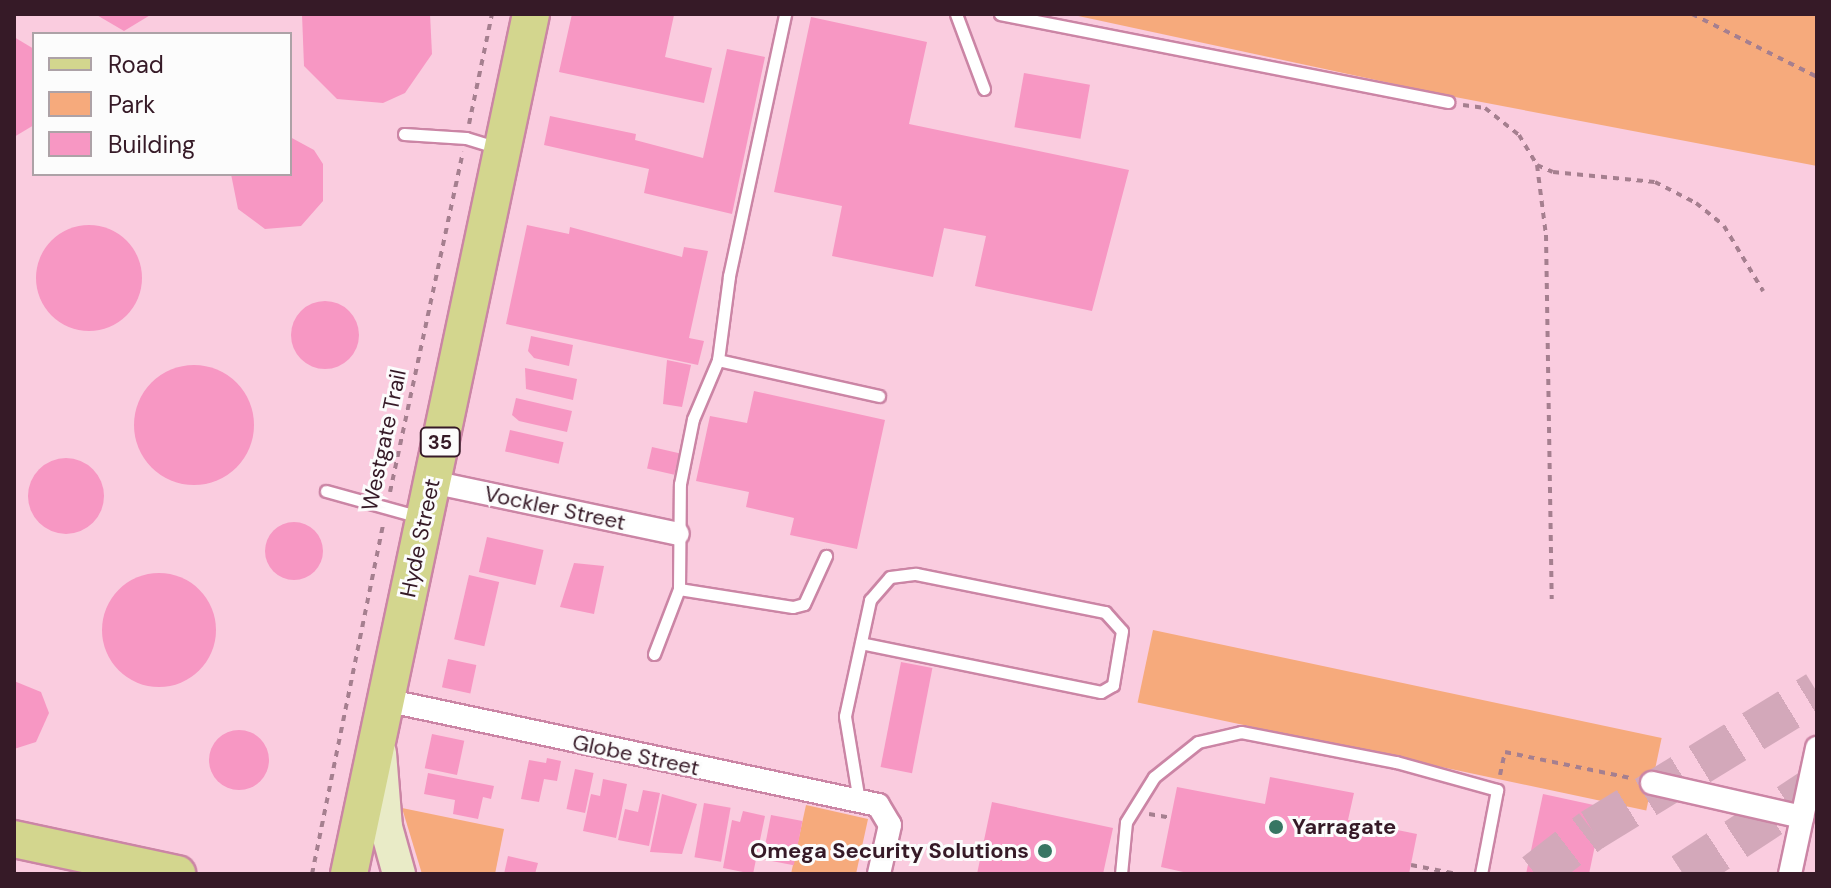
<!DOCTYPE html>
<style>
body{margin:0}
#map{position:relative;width:1831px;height:888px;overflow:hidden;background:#faccdf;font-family:"DM Sans",sans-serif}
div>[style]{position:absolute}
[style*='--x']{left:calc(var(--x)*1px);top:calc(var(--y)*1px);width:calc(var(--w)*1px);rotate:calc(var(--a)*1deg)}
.green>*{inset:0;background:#f6aa7c;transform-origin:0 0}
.building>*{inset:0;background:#f797c3;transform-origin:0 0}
.round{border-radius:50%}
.motorway-tunnel>*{height:42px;margin-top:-21px;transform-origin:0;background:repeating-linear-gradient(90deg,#d3a8ba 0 42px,transparent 0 63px)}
.path>*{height:4px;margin-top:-2px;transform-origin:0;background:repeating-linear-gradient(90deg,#a57f8f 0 6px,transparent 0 12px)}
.roads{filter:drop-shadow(2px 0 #cb85a5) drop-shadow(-2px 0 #cb85a5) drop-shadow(0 2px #cb85a5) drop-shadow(0 -2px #cb85a5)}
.service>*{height:11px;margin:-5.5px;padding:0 5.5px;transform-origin:5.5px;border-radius:5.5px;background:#fff}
.minor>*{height:22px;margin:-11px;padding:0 11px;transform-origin:11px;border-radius:11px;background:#fff}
.secondary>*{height:32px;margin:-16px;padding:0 16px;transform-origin:16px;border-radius:16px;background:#e9ebc7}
.primary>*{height:36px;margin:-18px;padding:0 18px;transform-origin:18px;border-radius:18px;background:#d3d68e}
.dots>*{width:22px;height:22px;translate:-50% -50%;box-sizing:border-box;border:4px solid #fcfcfc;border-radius:50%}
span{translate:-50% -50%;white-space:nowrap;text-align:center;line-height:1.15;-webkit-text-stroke:6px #fcfcfc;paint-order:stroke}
.shield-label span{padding:2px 6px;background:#fcfcfc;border:2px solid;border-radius:6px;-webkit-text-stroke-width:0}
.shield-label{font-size:20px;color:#361a27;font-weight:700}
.street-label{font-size:22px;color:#361a27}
.poi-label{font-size:22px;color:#361a27;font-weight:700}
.left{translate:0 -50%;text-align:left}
.right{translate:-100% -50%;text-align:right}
.frame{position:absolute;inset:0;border:16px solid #361a27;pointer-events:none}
.legend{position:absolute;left:32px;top:32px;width:260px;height:144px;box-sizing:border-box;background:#fcfcfc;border:2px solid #ada2a7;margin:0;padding:10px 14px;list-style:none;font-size:24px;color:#361a27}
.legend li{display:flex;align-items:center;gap:16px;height:40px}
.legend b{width:40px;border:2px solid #ada2a7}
</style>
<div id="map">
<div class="green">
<i style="clip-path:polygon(1069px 14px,1817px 14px,1817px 166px,1455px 97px)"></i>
<i style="left:1153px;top:630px;width:520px;height:74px;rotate:12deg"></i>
<i style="clip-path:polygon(806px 805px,868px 819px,856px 874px,791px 874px)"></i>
<i style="clip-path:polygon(402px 808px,504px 829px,495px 874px,422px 874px)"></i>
</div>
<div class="building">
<i style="clip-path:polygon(95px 14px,152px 14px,124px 31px)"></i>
<i style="clip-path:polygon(302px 14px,430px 14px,432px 54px,405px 93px,383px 103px,337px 99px,304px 66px)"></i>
<i style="clip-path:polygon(572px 14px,674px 15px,665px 57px,712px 68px,704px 103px,559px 72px)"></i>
<i style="clip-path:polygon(811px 17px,927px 42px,909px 124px,1129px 170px,1092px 311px,975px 286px,986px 236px,944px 228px,933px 277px,832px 256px,842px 206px,774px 192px)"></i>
<i style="clip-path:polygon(14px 37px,34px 49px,34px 125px,14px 137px)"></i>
<i style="clip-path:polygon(727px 49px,765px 57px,732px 214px,644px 193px,649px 169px,544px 145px,550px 116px,636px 134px,635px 140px,703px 158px)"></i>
<i style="left:1024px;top:73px;width:67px;height:55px;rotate:10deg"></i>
<i style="clip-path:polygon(290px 137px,314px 150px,323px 164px,323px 201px,301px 226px,265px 229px,238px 209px,231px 174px,290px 174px)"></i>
<i class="round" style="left:36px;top:225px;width:106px;height:106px"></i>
<i style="clip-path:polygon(527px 225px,569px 234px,570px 227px,682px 257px,684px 247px,708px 251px,689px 338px,704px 341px,698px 365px,506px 324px)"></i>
<i class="round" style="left:291px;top:301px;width:68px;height:68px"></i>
<i style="clip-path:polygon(531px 336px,573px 345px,569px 366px,534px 358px,528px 351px)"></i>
<i style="clip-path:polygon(667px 360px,691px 365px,682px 407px,663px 404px)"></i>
<i class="round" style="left:134px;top:365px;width:120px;height:120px"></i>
<i style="clip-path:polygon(525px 368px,577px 379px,573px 400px,526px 389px)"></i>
<i style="clip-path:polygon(754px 391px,885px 420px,857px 549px,790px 535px,794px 518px,746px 507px,749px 492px,696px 481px,710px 416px,747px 423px)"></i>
<i style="clip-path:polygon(516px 398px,572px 411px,567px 432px,519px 421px,512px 415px)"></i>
<i style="left:510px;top:430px;width:55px;height:22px;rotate:13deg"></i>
<i style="left:652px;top:447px;width:28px;height:22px;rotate:13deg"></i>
<i class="round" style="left:28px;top:458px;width:76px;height:76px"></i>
<i class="round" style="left:265px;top:522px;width:58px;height:58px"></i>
<i style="left:487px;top:537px;width:58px;height:36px;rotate:13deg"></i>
<i style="clip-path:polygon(574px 563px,604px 566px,594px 614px,560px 607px)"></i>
<i class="round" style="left:102px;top:573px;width:114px;height:114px"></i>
<i style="left:469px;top:575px;width:31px;height:66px;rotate:13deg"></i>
<i style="left:448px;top:659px;width:29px;height:29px;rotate:12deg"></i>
<i style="left:901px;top:662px;width:32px;height:107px;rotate:11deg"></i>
<i style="clip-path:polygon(14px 681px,41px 692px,49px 713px,36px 742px,14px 749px)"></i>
<i class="round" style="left:209px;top:730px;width:60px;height:60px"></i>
<i style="left:432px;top:734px;width:33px;height:35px;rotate:12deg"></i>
<i style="clip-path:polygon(547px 758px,561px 761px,557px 781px,544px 779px,539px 802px,521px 799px,529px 760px,546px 763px)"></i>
<i style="left:575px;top:769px;width:19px;height:41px;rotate:12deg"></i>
<i style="clip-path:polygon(428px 773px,494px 786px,491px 799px,483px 797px,478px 819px,453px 814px,455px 800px,424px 794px)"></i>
<i style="clip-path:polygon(1270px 777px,1354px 793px,1348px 820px,1417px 834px,1409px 874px,1192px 874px,1161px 867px,1177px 787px,1265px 804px)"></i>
<i style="clip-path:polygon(603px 779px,627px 784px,616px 838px,583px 831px,591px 794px,600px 796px)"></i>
<i style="clip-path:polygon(643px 790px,660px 793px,649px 846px,618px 840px,625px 809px,638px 812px)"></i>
<i style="clip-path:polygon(662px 794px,697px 804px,682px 854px,650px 852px)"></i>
<i style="clip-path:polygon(1543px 794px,1603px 807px,1589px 874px,1526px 874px)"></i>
<i style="clip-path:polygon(992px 802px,1113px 828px,1103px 874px,977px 874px)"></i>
<i style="left:704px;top:803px;width:27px;height:55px;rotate:10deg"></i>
<i style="clip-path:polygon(743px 811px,765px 816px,753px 874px,723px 868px,732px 820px,740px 822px)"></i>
<i style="left:771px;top:815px;width:32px;height:45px;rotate:11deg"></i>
<i style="clip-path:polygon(508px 856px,538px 863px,535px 874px,504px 874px)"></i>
</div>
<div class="motorway-tunnel">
<i style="--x:1535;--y:874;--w:72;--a:-37.7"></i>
<i style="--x:1592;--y:830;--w:264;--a:-31.5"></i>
<i style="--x:1683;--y:874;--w:160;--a:-33.3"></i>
</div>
<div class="path">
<i style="--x:1692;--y:14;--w:140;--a:26.7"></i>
<i style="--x:1463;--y:105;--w:22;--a:8"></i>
<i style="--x:1485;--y:108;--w:43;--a:38.5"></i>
<i style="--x:1519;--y:135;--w:35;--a:59"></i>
<i style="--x:1537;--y:165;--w:71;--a:82.7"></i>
<i style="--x:1546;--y:235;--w:364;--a:89.1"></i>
<i style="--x:469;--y:124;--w:112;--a:-78.2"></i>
<i style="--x:1537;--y:165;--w:17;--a:24"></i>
<i style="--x:1553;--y:172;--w:102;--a:5.6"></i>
<i style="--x:1655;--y:182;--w:46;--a:27.1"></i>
<i style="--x:1696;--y:203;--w:36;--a:39"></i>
<i style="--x:1724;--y:226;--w:76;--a:59"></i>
<i style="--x:390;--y:492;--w:348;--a:-77.9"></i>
<i style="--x:1500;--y:775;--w:24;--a:-78"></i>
<i style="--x:1505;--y:752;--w:128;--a:11.7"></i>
<i style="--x:1149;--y:814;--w:22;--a:10"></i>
<i style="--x:1411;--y:865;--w:47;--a:11.1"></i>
<i style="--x:312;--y:874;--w:357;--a:-78.5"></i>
</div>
<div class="roads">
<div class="service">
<i style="--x:956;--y:14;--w:80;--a:69.5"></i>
<i style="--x:1000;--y:14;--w:457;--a:11.1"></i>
<i style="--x:404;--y:134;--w:62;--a:3.7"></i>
<i style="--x:466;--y:138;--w:34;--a:17"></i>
<i style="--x:718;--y:360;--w:165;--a:12.6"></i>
<i style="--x:326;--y:491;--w:98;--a:15.5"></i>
<i style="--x:679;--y:589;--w:105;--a:-89.5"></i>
<i style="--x:680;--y:484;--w:66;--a:-78.7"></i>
<i style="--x:693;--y:419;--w:64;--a:-67"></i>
<i style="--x:718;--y:360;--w:85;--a:-82.5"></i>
<i style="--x:729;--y:276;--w:268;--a:-77.9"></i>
<i style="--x:654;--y:654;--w:70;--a:-69"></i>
<i style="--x:679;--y:589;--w:115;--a:9"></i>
<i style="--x:793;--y:607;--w:11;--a:-15"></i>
<i style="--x:804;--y:604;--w:53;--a:-65.4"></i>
<i style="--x:859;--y:801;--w:86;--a:-99.4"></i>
<i style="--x:845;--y:716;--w:119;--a:-77.8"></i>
<i style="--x:870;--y:600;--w:30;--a:-49"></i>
<i style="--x:890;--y:577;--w:26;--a:-7"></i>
<i style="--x:916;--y:574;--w:193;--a:11.4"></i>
<i style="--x:1105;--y:612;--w:25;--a:48"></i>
<i style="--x:1122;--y:631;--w:55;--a:99.5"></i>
<i style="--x:1113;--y:685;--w:14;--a:150"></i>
<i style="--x:1101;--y:692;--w:245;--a:-168.5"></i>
<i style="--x:1121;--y:874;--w:52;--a:-84.5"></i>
<i style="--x:1126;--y:822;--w:53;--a:-58.1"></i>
<i style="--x:1154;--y:777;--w:56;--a:-38.5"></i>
<i style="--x:1198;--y:742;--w:44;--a:-13.1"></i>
<i style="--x:1241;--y:732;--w:158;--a:11"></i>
<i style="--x:1396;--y:762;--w:105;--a:15.5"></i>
<i style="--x:1497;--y:790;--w:86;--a:100.8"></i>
</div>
<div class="minor">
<i style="--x:432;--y:482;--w:251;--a:11.9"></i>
<i style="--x:385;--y:700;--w:504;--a:12.02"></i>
<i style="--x:878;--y:805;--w:23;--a:59"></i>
<i style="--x:890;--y:825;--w:50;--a:102.7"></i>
<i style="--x:1652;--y:783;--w:154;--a:12.8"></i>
<i style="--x:1790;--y:874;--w:129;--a:-77.9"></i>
</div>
<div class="secondary">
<i style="--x:380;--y:753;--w:74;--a:85.4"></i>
<i style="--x:386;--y:827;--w:49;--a:74.5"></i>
</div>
<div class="primary">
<i style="--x:14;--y:839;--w:167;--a:12.1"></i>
<i style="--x:349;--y:874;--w:879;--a:-78.05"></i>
</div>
</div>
<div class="dots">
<i style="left:1276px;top:827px;background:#377663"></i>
<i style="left:1045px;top:851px;background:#377663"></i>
</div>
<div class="shield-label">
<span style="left:440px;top:442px">35</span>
</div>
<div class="street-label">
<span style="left:384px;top:440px;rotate:-78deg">Westgate Trail</span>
<span style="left:555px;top:508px;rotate:12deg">Vockler Street</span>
<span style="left:420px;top:538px;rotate:-78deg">Hyde Street</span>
<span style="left:636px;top:755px;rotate:12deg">Globe Street</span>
</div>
<div class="poi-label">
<span class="left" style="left:1292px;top:827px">Yarragate</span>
<span class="right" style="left:1029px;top:851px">Omega Security Solutions</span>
</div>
<div class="frame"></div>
<ul class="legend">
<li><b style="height:10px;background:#d3d68e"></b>Road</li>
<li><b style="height:22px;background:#f6aa7c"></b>Park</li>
<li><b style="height:22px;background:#f797c3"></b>Building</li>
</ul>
</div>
